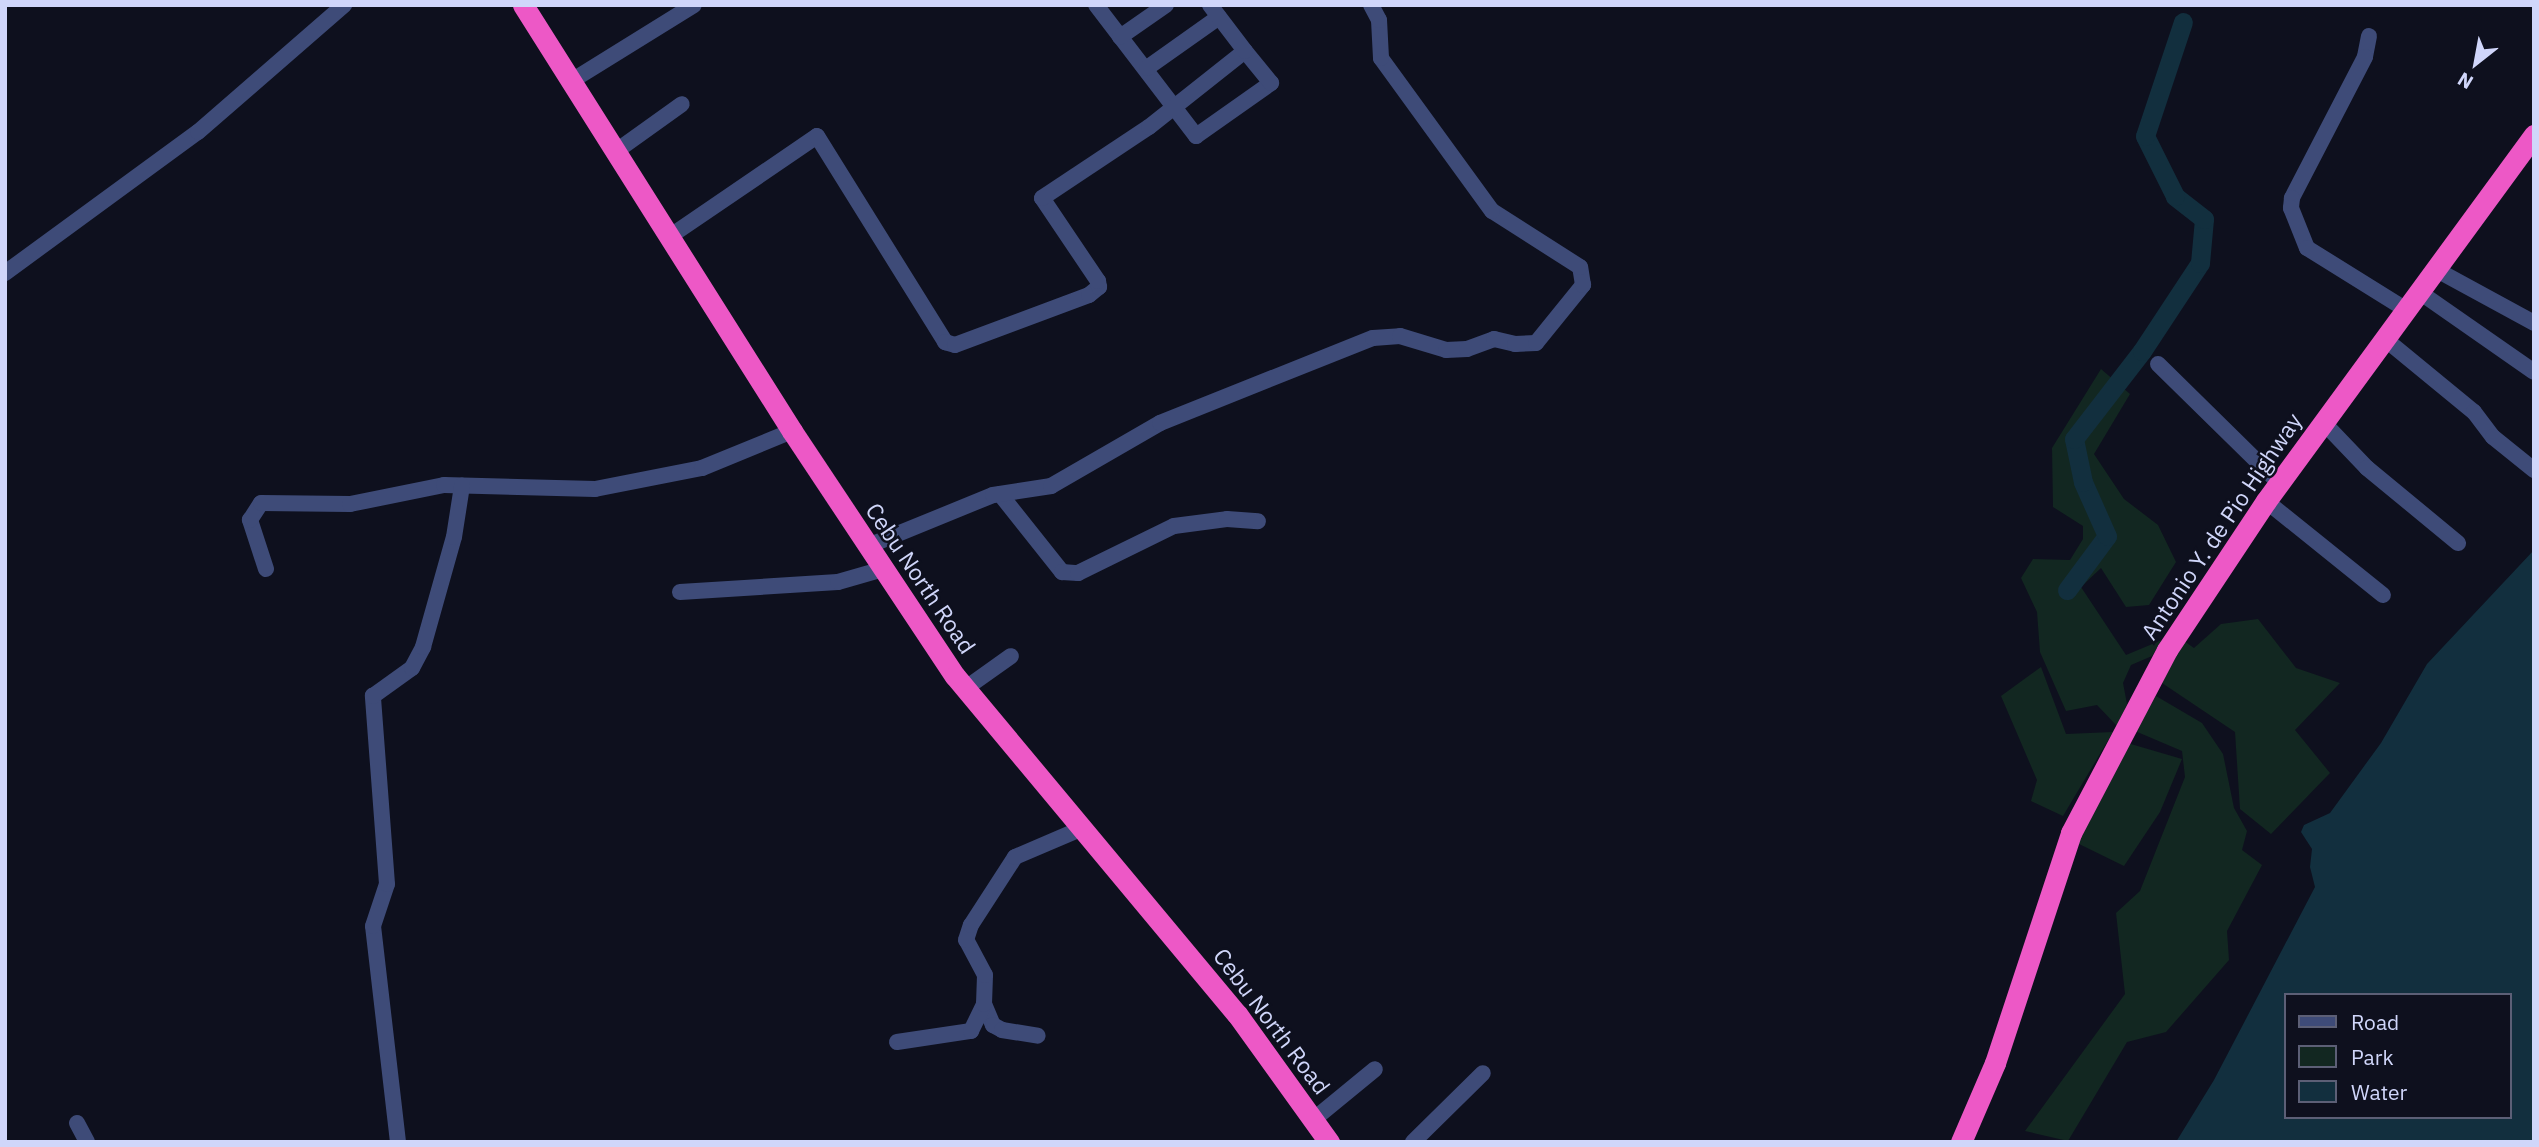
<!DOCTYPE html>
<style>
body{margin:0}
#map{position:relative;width:2539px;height:1147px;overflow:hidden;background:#0e101e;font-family:"IBM Plex Sans",sans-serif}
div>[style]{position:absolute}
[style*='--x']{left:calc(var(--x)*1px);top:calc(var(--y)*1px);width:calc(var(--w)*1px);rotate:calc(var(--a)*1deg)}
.green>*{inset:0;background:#122721}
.water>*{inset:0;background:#122f3e}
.river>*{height:19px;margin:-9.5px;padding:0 9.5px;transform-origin:9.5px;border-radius:9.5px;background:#122f3e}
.minor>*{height:16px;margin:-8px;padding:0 8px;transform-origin:8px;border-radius:8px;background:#3e4b78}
.highway>*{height:21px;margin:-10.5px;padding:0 10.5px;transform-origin:10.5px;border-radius:10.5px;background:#ed58c6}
span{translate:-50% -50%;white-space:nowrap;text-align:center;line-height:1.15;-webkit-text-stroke:5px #0e101e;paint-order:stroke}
.street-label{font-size:23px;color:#d0d6fa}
.frame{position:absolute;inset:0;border:7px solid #d0d6fa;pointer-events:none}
.legend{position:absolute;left:2284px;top:993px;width:228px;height:126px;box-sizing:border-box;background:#0e101e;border:2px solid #5c5f76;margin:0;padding:9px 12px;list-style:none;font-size:21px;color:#d0d6fa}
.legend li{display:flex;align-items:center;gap:14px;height:35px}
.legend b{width:35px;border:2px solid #5c5f76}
.north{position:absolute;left:2441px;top:28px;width:70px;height:70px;-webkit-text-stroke:5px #0e101e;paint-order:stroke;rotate:211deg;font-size:19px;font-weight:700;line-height:28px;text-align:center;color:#d0d6fa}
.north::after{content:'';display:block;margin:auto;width:24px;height:32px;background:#d0d6fa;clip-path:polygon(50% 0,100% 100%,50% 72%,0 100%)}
</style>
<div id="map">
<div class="green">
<i style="clip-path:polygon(2101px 369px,2130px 394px,2094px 454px,2124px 499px,2158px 525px,2176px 562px,2149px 605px,2126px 607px,2101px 568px,2081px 587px,2126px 655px,2162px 640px,2152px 656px,2131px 665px,2123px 683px,2127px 704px,2117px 726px,2097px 705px,2066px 711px,2040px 652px,2037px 612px,2021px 578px,2033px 559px,2070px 560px,2083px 539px,2083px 526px,2053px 507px,2052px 448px)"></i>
<i style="clip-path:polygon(2258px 619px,2296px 668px,2340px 683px,2295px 730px,2330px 773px,2271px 834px,2240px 809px,2235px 732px,2162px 683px,2184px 641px,2194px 648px,2221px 624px)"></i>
<i style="clip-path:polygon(2041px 667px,2066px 734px,2113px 732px,2063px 816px,2031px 801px,2037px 780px,2001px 696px)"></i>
<i style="clip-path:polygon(2156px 696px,2202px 723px,2223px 754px,2234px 808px,2247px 831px,2242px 850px,2262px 865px,2227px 931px,2229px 960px,2166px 1032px,2127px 1042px,2068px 1141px,2025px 1131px,2125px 994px,2116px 913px,2140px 891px,2185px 777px,2182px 751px,2135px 731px)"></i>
<i style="clip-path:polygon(2124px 742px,2182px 759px,2160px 812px,2124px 866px,2077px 843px)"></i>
</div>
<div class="water">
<i style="clip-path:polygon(evenodd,2534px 550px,2534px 1142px,2176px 1142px,2214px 1080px,2315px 887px,2310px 867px,2312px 849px,2301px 832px,2304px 825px,2330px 813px,2381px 743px,2427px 664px,2534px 550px,2285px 995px,2509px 995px,2509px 1117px,2285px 1117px,2285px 995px)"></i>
</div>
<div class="river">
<i style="--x:2067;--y:590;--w:67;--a:-53.5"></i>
<i style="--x:2107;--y:536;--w:59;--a:-114"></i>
<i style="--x:2083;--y:482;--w:44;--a:-101.8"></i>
<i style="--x:2074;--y:439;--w:111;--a:-52.3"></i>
<i style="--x:2142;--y:351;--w:105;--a:-56.6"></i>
<i style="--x:2200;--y:263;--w:44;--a:-84.8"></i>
<i style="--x:2204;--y:219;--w:37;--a:-142"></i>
<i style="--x:2175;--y:196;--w:67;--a:-116.6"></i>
<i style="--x:2145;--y:136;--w:120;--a:-71.6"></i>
</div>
<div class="minor">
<i style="--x:1096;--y:5;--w:165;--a:52.6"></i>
<i style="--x:1196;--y:136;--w:92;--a:-35.2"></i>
<i style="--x:1271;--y:83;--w:41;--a:-129.1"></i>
<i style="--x:2369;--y:36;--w:21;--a:101"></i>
<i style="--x:2365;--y:57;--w:159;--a:117.4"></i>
<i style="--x:2292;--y:198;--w:10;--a:96"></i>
<i style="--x:2291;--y:208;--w:43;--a:68.2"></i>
<i style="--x:2307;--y:248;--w:115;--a:31.9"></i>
<i style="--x:1120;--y:37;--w:56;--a:-34.8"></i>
<i style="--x:1147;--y:68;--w:88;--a:-35.3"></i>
<i style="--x:573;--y:80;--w:142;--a:-31.8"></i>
<i style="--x:615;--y:152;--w:82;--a:-35.6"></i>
<i style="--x:669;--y:237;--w:179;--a:-34.3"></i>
<i style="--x:817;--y:136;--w:243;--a:58.1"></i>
<i style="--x:945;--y:342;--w:10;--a:17"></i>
<i style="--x:955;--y:345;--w:143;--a:-20.5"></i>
<i style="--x:1089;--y:295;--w:13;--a:-39"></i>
<i style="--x:1099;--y:287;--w:6;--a:-99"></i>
<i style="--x:1098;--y:281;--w:100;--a:-124"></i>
<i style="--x:1042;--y:198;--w:128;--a:-33.6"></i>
<i style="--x:1149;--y:127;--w:122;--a:-38.4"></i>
<i style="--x:1245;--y:51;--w:58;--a:-127.3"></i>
<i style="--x:2435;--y:269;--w:113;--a:28.6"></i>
<i style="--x:5;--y:273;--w:239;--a:-36.2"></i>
<i style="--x:198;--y:132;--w:194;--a:-41"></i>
<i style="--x:2418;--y:291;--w:141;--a:34.9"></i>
<i style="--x:2385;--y:339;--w:115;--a:39.4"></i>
<i style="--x:2474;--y:412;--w:31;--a:53"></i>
<i style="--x:2493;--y:437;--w:53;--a:38.8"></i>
<i style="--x:2158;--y:364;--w:170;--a:44.5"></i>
<i style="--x:2323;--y:422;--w:64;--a:46.3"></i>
<i style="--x:2367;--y:468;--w:118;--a:39.5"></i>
<i style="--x:1000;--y:494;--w:100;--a:51.5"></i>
<i style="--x:1062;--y:572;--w:16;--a:4"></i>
<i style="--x:1078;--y:573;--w:107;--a:-26.1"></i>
<i style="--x:1174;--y:526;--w:53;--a:-7.5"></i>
<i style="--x:1227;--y:519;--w:31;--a:4"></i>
<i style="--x:2266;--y:501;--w:150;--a:38.8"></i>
<i style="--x:868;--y:546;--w:135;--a:-22.2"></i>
<i style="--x:993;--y:495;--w:59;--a:-8.8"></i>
<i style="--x:1051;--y:486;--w:126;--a:-30"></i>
<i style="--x:1160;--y:423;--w:229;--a:-21.8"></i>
<i style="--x:1373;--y:338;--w:27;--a:-4"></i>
<i style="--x:1400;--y:336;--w:48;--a:16.9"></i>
<i style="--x:1446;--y:350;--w:21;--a:-3"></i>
<i style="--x:1467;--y:349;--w:29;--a:-20"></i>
<i style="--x:1494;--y:339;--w:22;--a:13"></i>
<i style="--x:1515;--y:344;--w:21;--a:-3"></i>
<i style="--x:1536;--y:343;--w:75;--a:-51"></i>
<i style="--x:1583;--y:285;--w:18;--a:-99"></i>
<i style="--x:1580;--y:267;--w:104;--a:-147.5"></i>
<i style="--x:1492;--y:211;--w:189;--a:-126"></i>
<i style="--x:1381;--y:58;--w:38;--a:-93"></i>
<i style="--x:1379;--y:20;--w:17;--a:-118"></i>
<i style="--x:266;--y:569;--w:52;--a:-108.1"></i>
<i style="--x:250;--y:520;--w:20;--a:-57"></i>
<i style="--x:261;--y:503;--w:89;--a:0.6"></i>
<i style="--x:350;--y:504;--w:96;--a:-11.4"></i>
<i style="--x:444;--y:485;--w:151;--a:1.5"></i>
<i style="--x:595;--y:489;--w:109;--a:-11.1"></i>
<i style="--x:702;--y:468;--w:97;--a:-22.3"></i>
<i style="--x:680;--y:592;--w:158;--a:-3.6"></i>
<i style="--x:838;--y:582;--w:47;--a:-16.1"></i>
<i style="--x:966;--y:688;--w:55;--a:-35.4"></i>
<i style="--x:984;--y:1004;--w:23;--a:67"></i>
<i style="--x:993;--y:1025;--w:10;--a:29"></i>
<i style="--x:1002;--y:1030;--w:36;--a:9"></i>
<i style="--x:897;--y:1042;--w:75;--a:-8.5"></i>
<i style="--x:971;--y:1031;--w:30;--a:-64"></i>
<i style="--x:984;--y:1004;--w:29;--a:-88"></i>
<i style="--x:985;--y:975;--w:40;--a:-118"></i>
<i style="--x:966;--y:940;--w:16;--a:-72"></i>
<i style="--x:971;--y:925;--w:81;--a:-57.1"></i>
<i style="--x:1015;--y:857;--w:74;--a:-23.1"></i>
<i style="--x:1313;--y:1120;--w:80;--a:-39.4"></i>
<i style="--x:77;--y:1123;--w:21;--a:62"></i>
<i style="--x:398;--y:1142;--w:217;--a:-96.6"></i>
<i style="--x:373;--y:926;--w:44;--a:-71.6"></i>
<i style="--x:387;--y:884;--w:189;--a:-94.3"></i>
<i style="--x:373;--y:696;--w:48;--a:-35.7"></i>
<i style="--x:412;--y:668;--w:24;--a:-62"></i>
<i style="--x:423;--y:647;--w:114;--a:-74.3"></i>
<i style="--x:454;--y:537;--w:52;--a:-81.1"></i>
<i style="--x:1413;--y:1142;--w:98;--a:-44.6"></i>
</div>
<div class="highway">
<i style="--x:523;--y:5;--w:504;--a:57.73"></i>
<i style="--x:792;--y:431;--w:294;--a:56.4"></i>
<i style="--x:955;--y:676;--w:440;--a:50.2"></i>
<i style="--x:1237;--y:1014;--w:158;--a:54.3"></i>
<i style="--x:1961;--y:1142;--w:86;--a:-66.7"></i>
<i style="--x:1995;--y:1063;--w:242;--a:-71.7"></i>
<i style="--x:2071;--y:833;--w:207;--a:-62.3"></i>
<i style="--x:2167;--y:650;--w:179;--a:-56.4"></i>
<i style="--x:2266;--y:501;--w:454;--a:-53.8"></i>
</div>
<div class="street-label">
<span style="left:2221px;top:526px;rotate:-56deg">Antonio Y. de Pio Highway</span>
<span style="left:921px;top:578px;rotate:56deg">Cebu North Road</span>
<span style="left:1272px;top:1021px;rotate:53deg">Cebu North Road</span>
</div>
<div class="frame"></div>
<ul class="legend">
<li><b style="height:9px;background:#3e4b78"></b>Road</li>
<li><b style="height:19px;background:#122721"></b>Park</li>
<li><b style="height:19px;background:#122f3e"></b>Water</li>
</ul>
<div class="north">N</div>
</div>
